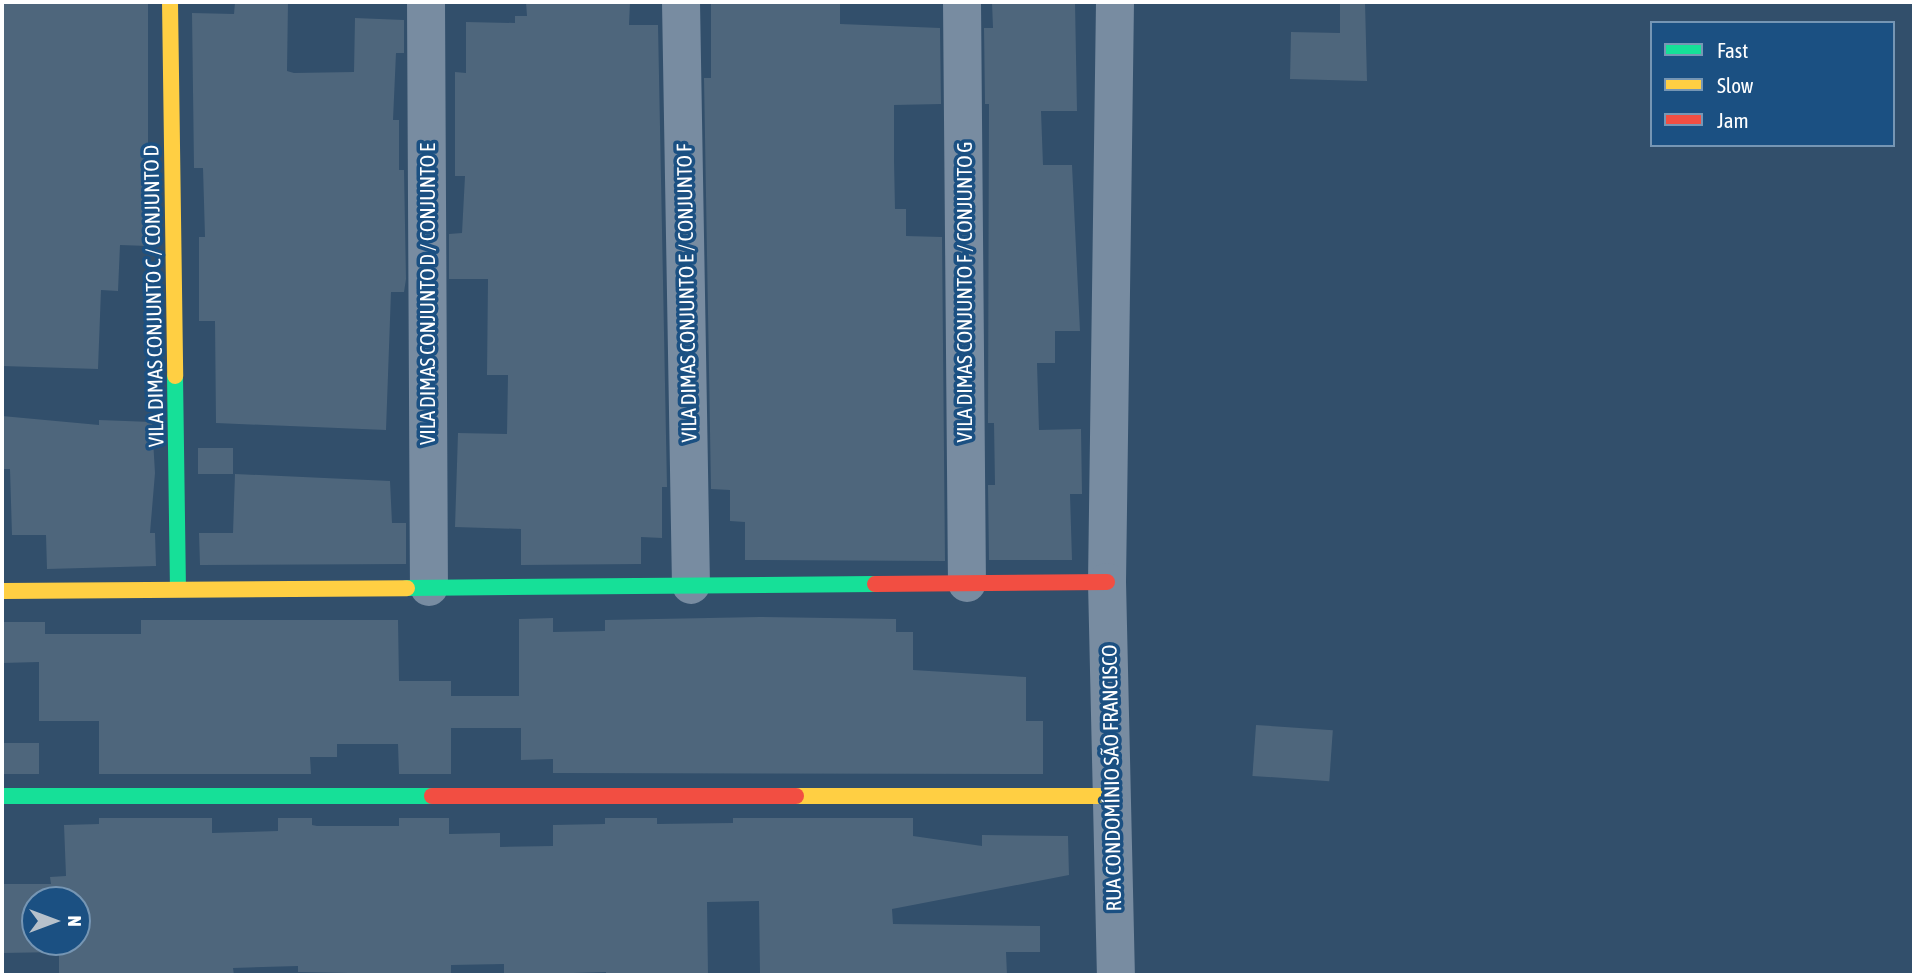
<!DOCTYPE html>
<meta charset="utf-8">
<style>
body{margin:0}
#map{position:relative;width:1916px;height:977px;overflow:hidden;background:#324f6b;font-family:"Asap Condensed",sans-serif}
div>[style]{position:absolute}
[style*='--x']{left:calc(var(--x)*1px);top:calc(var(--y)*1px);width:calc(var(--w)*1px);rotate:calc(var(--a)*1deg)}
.building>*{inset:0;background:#4e667c;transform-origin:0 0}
.street>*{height:38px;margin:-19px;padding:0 19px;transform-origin:19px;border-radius:19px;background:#788ca1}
.fast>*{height:16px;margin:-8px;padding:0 8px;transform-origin:8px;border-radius:8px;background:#16e098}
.slow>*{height:16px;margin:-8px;padding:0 8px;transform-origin:8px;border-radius:8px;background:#ffcf43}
.jam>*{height:16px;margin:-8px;padding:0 8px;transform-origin:8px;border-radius:8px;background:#f24e42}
span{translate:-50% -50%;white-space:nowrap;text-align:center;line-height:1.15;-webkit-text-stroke:7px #1b5082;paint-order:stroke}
.street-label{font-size:21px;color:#fff}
.frame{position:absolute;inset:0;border:4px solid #fff;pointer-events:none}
.legend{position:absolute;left:1650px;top:21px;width:245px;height:126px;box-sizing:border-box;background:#1b5082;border:2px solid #7696b4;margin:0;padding:9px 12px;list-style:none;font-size:21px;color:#fff}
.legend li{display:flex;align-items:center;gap:14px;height:35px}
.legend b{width:35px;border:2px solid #7696b4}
.north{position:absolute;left:21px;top:886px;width:70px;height:70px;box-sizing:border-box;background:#1b5082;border:2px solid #7696b4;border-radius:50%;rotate:90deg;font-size:19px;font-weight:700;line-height:28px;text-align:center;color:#fff}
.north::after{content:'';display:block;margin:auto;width:24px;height:32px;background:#b7c1cb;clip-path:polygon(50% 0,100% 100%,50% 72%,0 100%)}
</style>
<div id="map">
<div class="building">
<i style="clip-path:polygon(2px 2px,148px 2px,148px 246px,120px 245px,118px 291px,101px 290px,98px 369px,2px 366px)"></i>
<i style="clip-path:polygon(235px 2px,288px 2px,287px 71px,294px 73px,354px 72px,355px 18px,404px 20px,404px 53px,396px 53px,393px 120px,399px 120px,399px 170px,404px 170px,406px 279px,404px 292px,391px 292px,386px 430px,216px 423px,215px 321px,199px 321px,199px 237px,205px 237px,203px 168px,194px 168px,192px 13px,234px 14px)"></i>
<i style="clip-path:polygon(526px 2px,630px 2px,629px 25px,658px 25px,667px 487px,662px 487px,662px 538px,641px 537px,641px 564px,521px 565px,521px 529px,455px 527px,458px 433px,507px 434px,508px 375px,487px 375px,488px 279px,449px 279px,449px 234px,462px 233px,465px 176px,455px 176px,455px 72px,466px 73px,466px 22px,515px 23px,515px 16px,527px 16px)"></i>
<i style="clip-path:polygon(711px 2px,840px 2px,840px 24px,940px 28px,941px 104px,894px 105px,894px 160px,895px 209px,906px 209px,906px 236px,942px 237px,945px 561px,745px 560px,745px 522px,730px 521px,730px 490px,711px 489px,704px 78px,711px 78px)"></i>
<i style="clip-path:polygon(992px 2px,1075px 2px,1077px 111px,1041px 111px,1043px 165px,1072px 165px,1080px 331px,1055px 331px,1055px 363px,1037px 363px,1039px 430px,1081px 429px,1082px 494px,1070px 494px,1072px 560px,989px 560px,988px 485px,995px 485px,994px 423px,988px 423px,989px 104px,985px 104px,984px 28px,993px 28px)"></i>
<i style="clip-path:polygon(1340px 2px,1365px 2px,1367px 81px,1290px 79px,1291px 32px,1340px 33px)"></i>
<i style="clip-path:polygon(2px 416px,99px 425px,99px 420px,152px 422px,155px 473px,150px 533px,155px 533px,156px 566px,47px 569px,46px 535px,12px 535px,10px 469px,2px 469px)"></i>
<i style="left:198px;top:448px;width:35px;height:26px"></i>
<i style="clip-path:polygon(235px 474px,390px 481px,392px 523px,406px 523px,406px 564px,200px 565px,199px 533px,233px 533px)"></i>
<i style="clip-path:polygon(760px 617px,896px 619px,896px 632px,913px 632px,913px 670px,1026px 677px,1026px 721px,1043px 721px,1043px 774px,553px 773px,553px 759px,521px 760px,521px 728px,451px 728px,451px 774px,399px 774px,398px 744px,337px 744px,337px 757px,310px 757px,311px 774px,99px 774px,99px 721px,39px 721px,39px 662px,2px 663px,2px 622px,45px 622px,45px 634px,141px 634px,141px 620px,398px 620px,399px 681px,451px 681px,451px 696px,519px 696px,519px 619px,553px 618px,553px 632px,605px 631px,605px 620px)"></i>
<i style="left:1256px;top:725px;width:77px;height:51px;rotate:4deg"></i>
<i style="left:2px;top:743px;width:37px;height:31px"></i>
<i style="clip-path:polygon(evenodd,99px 818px,212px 818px,212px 833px,278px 831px,278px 818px,312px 818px,312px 825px,317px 826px,399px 826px,399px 818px,449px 818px,449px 834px,500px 833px,500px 847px,553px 846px,553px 825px,605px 824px,605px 818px,657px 818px,657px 824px,733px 823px,733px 818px,913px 818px,913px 836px,982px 846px,982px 835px,1068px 836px,1069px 875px,892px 909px,893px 924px,1040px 926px,1040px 952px,1006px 952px,1007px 975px,760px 975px,759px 901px,707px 902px,708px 975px,606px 975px,606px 972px,504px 975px,504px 964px,451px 965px,451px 975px,298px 972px,298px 966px,233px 968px,234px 975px,59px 975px,59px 952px,2px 953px,2px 884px,51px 884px,50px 877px,66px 876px,64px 825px,99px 824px,99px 818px,35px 900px,77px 900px,77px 942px,35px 942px,35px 900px)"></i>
</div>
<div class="street">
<i style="--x:426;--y:2;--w:585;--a:89.71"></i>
<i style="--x:681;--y:2;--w:583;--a:89.02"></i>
<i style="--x:962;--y:2;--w:581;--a:89.51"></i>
<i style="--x:1115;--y:2;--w:580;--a:90.79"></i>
<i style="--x:1107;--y:582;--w:393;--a:88.7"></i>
</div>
<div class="fast">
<i style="--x:175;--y:376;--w:213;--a:89.2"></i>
<i style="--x:407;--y:588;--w:468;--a:-0.5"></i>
<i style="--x:2;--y:796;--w:430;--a:0"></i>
</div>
<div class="slow">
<i style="--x:170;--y:2;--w:374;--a:89.2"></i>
<i style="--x:2;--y:591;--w:405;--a:-0.4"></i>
<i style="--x:796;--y:796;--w:314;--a:0"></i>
</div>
<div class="jam">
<i style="--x:875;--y:584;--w:232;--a:-0.5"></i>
<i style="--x:432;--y:796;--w:364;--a:0"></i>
</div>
<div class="street-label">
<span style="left:964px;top:292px;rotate:-90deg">VILA DIMAS CONJUNTO F / CONJUNTO G</span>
<span style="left:686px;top:293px;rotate:-91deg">VILA DIMAS CONJUNTO E / CONJUNTO F</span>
<span style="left:427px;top:294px;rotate:-90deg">VILA DIMAS CONJUNTO D / CONJUNTO E</span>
<span style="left:153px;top:296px;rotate:-91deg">VILA DIMAS CONJUNTO C / CONJUNTO D</span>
<span style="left:1111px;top:778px;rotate:-91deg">RUA CONDOMÍNIO SÃO FRANCISCO</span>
</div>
<div class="frame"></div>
<ul class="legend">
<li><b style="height:9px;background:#16e098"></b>Fast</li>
<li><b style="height:9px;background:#ffcf43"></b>Slow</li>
<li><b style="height:9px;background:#f24e42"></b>Jam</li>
</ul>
<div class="north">N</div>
</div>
